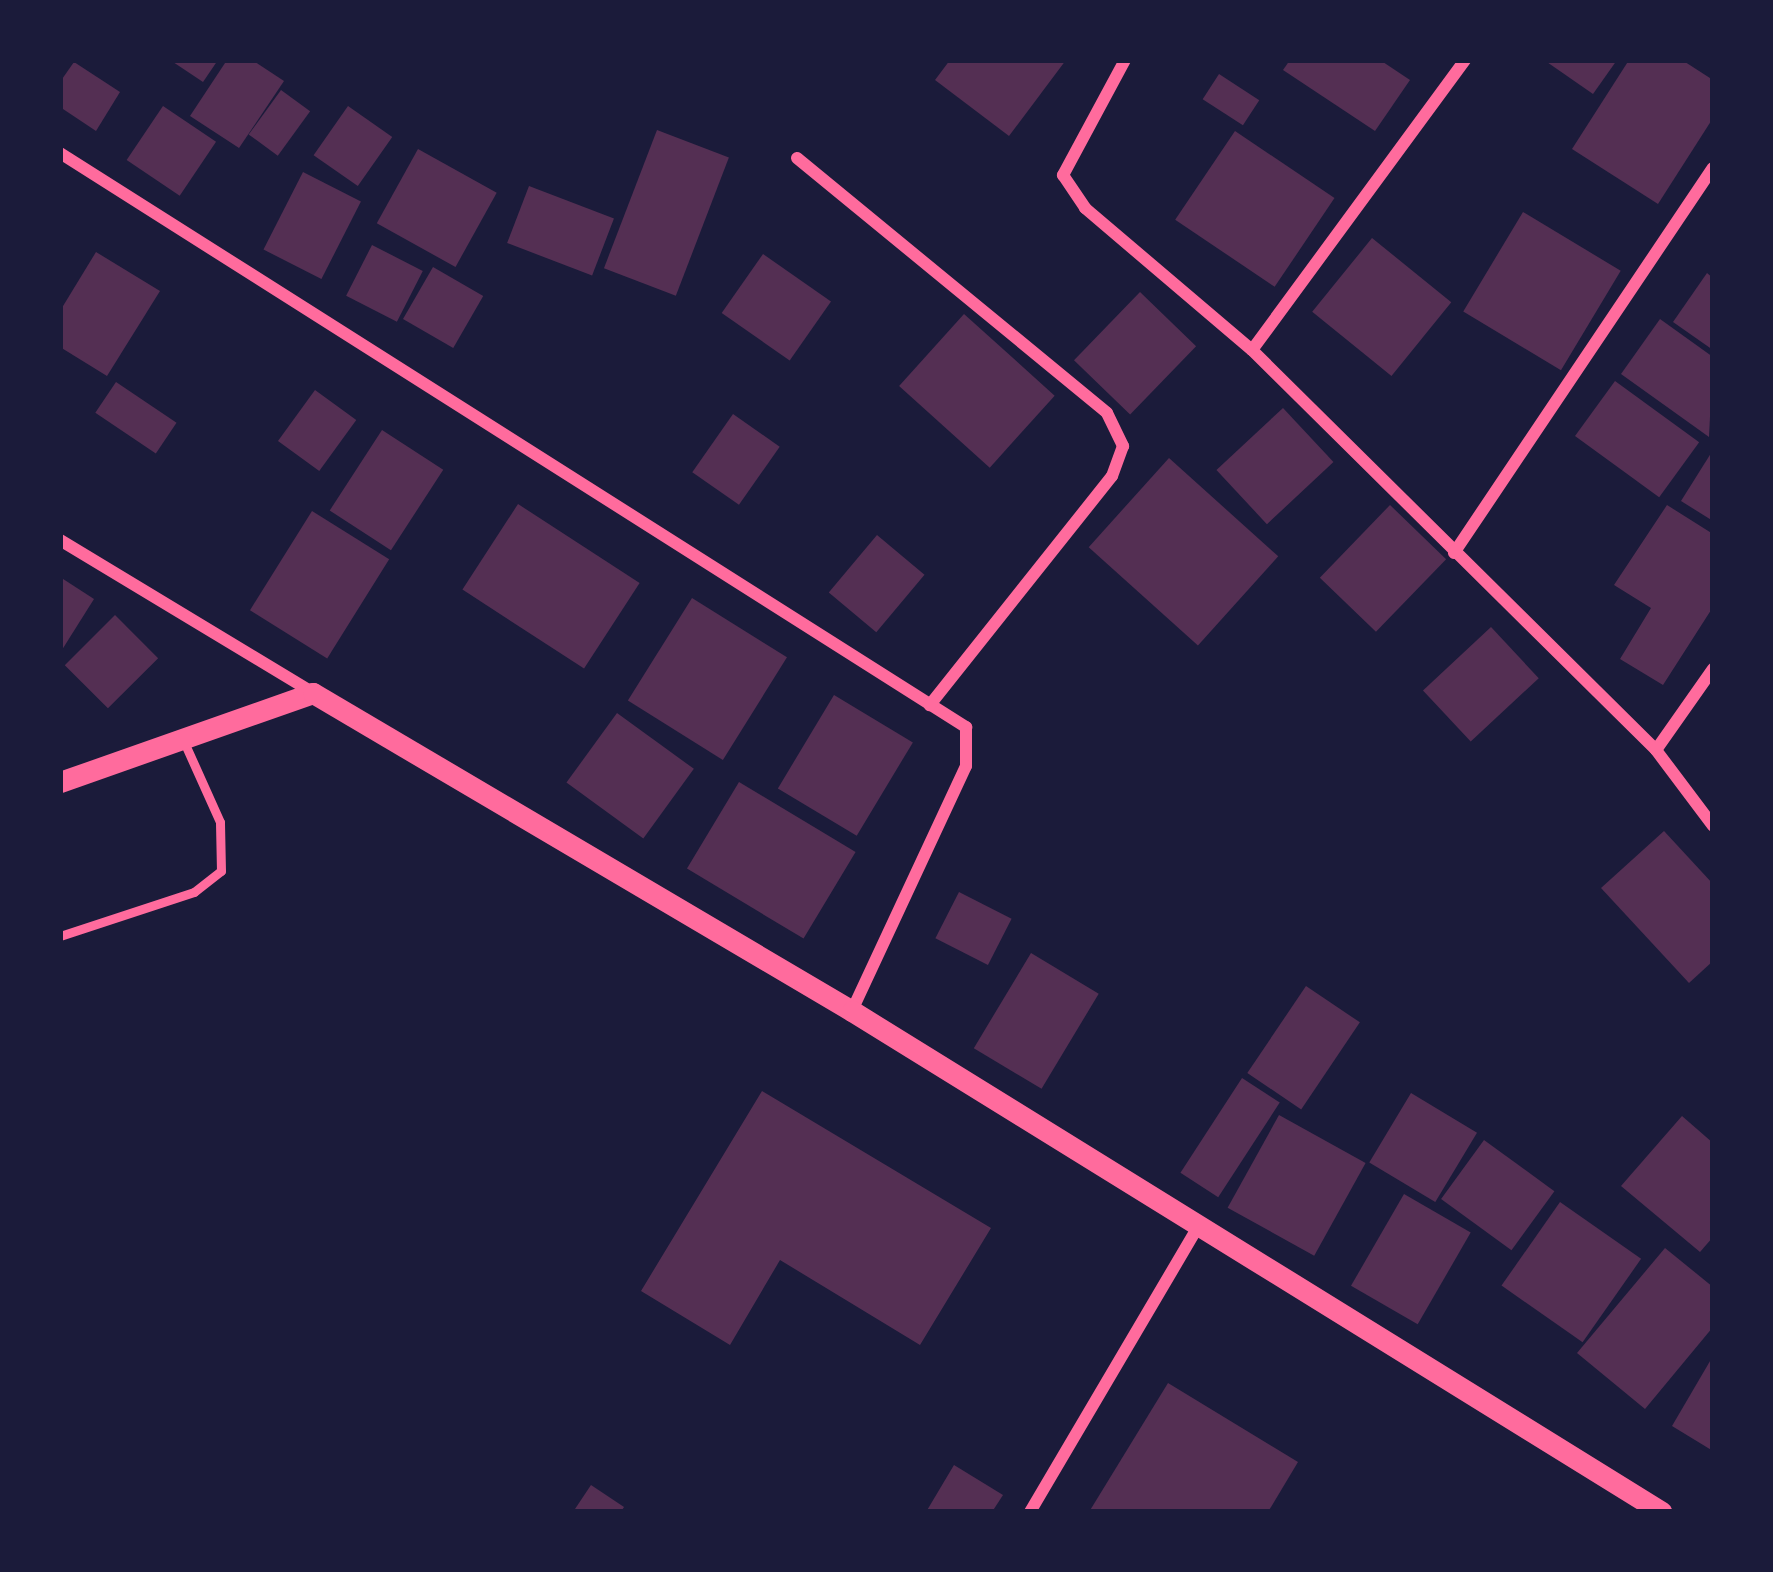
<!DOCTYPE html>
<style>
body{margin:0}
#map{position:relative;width:1773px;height:1572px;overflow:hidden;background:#1b1b3a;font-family:"PT Sans Narrow",sans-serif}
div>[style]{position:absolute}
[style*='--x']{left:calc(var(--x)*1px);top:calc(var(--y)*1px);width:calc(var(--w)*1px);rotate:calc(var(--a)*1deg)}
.building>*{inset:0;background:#542f53;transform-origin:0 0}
.service>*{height:9px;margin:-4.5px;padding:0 4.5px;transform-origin:4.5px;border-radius:4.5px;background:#ff6b9d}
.minor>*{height:12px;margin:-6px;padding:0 6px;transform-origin:6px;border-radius:6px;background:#ff6b9d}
.tertiary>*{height:21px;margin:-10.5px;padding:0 10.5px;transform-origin:10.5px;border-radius:10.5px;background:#ff6b9d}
span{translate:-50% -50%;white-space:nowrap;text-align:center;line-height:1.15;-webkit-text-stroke:9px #1b1b3a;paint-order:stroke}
.frame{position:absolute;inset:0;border:63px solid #1b1b3a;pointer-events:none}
</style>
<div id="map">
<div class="building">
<i style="clip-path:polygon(170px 60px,218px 60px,203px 82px)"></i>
<i style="clip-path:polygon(227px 60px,252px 60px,284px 81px,239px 148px,190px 116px)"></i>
<i style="clip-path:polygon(950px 60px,1066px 60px,1009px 136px,935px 80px)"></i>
<i style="clip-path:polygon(1290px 60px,1380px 60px,1410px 80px,1375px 131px,1283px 70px)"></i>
<i style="clip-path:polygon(1544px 60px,1617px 60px,1593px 94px)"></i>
<i style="clip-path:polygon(1629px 60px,1682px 60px,1713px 80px,1713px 118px,1658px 204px,1572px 149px)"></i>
<i style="clip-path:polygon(74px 62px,120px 92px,96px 131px,60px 107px,60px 82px)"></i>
<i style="left:1219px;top:74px;width:48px;height:30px;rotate:33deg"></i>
<i style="left:281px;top:90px;width:36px;height:55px;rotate:36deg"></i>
<i style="left:163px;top:106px;width:64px;height:65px;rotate:34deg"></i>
<i style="left:348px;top:106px;width:54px;height:60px;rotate:35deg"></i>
<i style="left:657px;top:130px;width:77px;height:148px;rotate:21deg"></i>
<i style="left:1235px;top:131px;width:120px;height:107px;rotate:34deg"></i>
<i style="left:418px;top:149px;width:90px;height:85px;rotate:29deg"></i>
<i style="left:303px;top:172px;width:65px;height:87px;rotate:27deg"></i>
<i style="left:529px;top:186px;width:91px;height:61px;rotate:21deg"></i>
<i style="left:1523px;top:212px;width:114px;height:116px;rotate:31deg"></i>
<i style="left:1372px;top:238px;width:102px;height:95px;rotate:39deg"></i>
<i style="left:372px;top:245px;width:57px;height:57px;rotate:27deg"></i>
<i style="clip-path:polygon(96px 252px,160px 291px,107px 376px,60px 347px,60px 311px)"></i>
<i style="left:763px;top:254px;width:83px;height:72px;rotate:35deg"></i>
<i style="left:433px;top:267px;width:58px;height:60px;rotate:30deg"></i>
<i style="clip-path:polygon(1707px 273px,1713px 278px,1713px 350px,1673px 322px)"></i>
<i style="left:1140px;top:292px;width:78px;height:95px;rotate:44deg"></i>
<i style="left:964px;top:314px;width:122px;height:97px;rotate:42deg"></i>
<i style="clip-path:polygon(1660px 319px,1713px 357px,1709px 437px,1621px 374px)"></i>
<i style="left:1615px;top:381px;width:104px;height:68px;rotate:36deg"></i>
<i style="left:116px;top:382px;width:73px;height:37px;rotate:34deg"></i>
<i style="left:315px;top:390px;width:51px;height:63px;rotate:36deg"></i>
<i style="left:1283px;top:408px;width:74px;height:91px;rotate:47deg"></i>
<i style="left:733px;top:414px;width:57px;height:71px;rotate:35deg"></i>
<i style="left:382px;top:430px;width:73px;height:96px;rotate:33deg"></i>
<i style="clip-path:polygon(1713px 450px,1713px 521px,1681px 501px)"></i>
<i style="left:1169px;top:458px;width:147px;height:120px;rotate:42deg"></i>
<i style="left:518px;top:504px;width:145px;height:102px;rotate:33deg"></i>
<i style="left:1390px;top:505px;width:78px;height:101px;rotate:44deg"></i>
<i style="clip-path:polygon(1667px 505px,1713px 534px,1713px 607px,1663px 685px,1620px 659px,1651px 608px,1614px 585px)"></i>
<i style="left:312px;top:511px;width:91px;height:117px;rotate:32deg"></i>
<i style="left:877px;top:535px;width:62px;height:75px;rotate:40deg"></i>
<i style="clip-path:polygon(60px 577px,94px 599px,60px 653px)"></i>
<i style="left:692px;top:598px;width:112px;height:121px;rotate:32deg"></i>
<i style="left:115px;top:615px;width:61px;height:71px;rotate:45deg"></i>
<i style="left:1491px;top:627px;width:70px;height:93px;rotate:47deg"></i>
<i style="left:834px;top:695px;width:92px;height:109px;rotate:31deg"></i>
<i style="left:617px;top:713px;width:95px;height:86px;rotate:36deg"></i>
<i style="left:739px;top:782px;width:136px;height:101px;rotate:31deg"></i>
<i style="clip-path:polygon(1664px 831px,1713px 884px,1713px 961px,1689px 983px,1601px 888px)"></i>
<i style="left:959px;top:892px;width:59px;height:52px;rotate:27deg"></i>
<i style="left:1031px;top:953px;width:79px;height:111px;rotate:31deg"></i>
<i style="left:1306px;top:986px;width:65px;height:105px;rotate:34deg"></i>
<i style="left:1242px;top:1078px;width:45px;height:113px;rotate:33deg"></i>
<i style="clip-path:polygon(762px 1091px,991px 1228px,920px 1345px,780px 1260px,730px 1345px,641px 1291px)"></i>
<i style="left:1411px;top:1093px;width:77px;height:81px;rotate:31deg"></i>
<i style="left:1279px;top:1115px;width:99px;height:106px;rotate:29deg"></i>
<i style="clip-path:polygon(1682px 1116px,1713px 1143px,1713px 1237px,1700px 1252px,1621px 1186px)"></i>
<i style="left:1484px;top:1140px;width:87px;height:73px;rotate:36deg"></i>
<i style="left:1404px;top:1194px;width:77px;height:106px;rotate:30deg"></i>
<i style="left:1560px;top:1202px;width:99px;height:102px;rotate:35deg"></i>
<i style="clip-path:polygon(1665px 1248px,1713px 1287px,1713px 1327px,1645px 1409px,1577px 1353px)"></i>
<i style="clip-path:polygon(1713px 1356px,1713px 1451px,1672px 1426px)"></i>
<i style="clip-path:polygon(1168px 1383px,1298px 1462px,1268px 1512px,1089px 1512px)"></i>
<i style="clip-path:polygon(954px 1465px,1003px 1495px,992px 1512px,926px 1512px)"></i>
<i style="clip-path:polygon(591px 1485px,624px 1507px,621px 1512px,573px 1512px)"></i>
</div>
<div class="service">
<i style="--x:60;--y:936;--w:141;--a:-18.2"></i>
<i style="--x:194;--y:892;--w:34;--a:-38"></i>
<i style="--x:221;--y:871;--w:49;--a:-91.2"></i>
<i style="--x:220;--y:822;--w:88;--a:-114.2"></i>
</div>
<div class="minor">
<i style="--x:1125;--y:60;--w:131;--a:118.3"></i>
<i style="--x:1063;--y:175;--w:40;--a:56"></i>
<i style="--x:1085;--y:208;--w:219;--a:40.4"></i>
<i style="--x:1252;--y:350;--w:569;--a:44.71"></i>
<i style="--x:1656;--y:750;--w:95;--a:53.1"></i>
<i style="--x:60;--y:153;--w:1073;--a:32.36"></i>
<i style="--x:966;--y:727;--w:39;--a:90"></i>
<i style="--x:966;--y:766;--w:270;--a:115"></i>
<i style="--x:797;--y:158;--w:401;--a:39.4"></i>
<i style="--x:1107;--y:413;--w:37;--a:64"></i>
<i style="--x:1123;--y:446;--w:32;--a:110"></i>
<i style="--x:1112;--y:476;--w:293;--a:128.5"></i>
<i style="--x:1252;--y:350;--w:360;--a:-53.7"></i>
<i style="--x:60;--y:540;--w:294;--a:31.1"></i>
<i style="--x:1454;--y:553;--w:464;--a:-56.1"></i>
<i style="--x:1656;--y:750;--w:99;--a:-54.9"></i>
<i style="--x:1030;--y:1512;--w:331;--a:-59.5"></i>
</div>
<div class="tertiary">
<i style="--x:60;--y:782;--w:268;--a:-19.4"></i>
<i style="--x:313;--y:693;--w:626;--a:30.54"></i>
<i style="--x:852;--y:1011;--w:952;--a:31.74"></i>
</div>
<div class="frame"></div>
</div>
